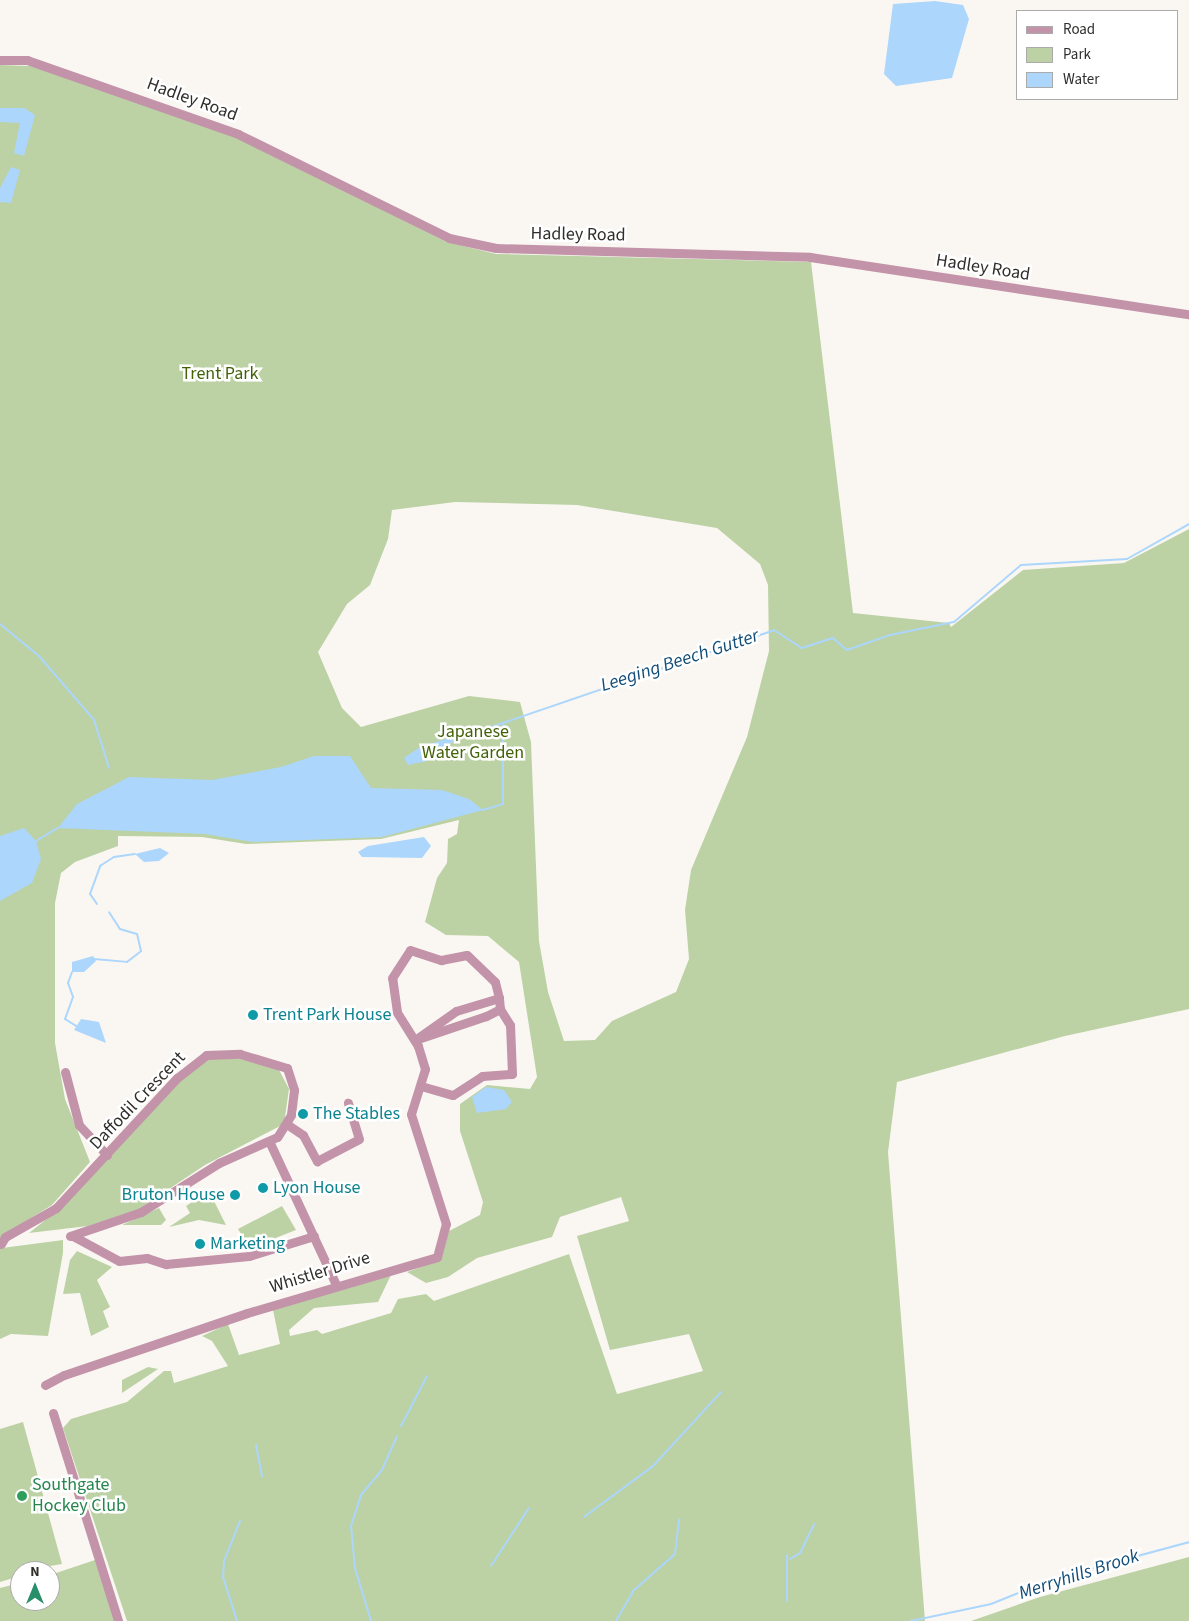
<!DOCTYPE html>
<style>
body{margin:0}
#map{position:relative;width:1189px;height:1621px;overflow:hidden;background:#faf7f2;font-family:"Source Sans 3",sans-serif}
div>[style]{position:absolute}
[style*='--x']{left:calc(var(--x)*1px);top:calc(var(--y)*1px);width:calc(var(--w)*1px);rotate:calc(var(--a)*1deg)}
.green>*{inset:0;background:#bcd2a5}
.water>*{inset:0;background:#acd6fc}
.stream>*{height:2px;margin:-1px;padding:0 1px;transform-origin:1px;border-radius:1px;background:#acd6fc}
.minor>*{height:9px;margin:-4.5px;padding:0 4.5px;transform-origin:4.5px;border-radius:4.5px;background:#c393aa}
.dots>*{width:14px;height:14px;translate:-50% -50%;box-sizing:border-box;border:2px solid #fff;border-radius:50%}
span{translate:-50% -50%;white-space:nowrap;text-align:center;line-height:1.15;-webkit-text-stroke:5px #fff;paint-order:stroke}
.street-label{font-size:18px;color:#2f2e2c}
.park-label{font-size:18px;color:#436208}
.culture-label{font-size:18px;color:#0d838f}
.left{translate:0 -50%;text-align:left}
.right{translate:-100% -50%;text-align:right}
.leisure-label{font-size:18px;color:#27864d}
.water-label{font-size:19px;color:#124d78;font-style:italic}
.legend{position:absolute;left:1016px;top:10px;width:162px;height:90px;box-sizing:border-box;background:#fff;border:1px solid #acabab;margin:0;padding:6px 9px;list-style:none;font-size:15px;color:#2f2e2c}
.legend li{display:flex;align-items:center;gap:10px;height:25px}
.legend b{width:25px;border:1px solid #acabab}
.north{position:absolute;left:10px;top:1561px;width:50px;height:50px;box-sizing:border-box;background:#fff;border:1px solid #acabab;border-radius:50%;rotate:0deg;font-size:14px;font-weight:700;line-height:20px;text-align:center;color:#2f2e2c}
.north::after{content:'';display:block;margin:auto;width:18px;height:22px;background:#288f6b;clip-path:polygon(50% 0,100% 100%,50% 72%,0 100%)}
</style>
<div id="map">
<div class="green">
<i style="clip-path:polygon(evenodd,0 65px,31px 66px,240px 138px,447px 242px,496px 254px,811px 262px,853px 613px,949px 623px,951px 627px,1023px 570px,1124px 563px,1189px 529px,1189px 1009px,1065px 1036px,897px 1082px,888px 1152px,925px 1621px,127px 1621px,63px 1428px,71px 1419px,127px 1402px,164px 1371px,171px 1371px,174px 1383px,228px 1366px,212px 1341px,202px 1336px,228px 1324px,239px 1355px,280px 1344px,273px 1310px,363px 1280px,391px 1275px,378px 1302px,314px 1308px,289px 1330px,290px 1336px,317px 1330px,322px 1334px,391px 1313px,398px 1299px,426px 1294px,434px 1301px,569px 1254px,617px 1394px,703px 1371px,689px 1334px,610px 1350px,577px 1236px,629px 1221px,621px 1197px,560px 1217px,552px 1237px,477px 1258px,448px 1277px,426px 1283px,407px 1272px,441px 1260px,449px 1231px,480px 1215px,483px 1202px,460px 1131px,460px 1104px,487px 1085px,530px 1089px,537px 1077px,519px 962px,488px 936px,446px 935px,425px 922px,437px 878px,447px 863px,448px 839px,457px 834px,459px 820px,381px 839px,246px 844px,202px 837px,118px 836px,118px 846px,75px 862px,61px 873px,55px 903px,55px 1043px,65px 1099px,90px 1162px,52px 1205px,2px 1236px,2px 1248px,63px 1240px,63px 1253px,48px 1336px,11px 1334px,0 1339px,0 65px,455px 502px,577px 505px,717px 528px,760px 564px,768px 585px,769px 651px,747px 737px,691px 870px,685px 910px,689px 959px,676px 992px,612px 1021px,595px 1040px,564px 1041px,548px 992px,539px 941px,531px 742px,520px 702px,469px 696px,361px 727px,342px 708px,318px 652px,347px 604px,370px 585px,388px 539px,392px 510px,455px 502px)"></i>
<i style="clip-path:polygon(218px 1056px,276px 1064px,289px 1089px,284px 1124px,205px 1165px,139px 1209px,88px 1226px,29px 1233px,58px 1210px,183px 1076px,204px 1058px)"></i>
<i style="clip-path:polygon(209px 1191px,226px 1225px,199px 1220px,169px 1227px,190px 1213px,186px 1206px)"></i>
<i style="clip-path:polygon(282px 1206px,296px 1230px,250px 1248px,238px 1229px)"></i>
<i style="clip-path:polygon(159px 1208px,166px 1220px,161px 1225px,122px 1225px)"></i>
<i style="clip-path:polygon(77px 1251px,112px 1267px,97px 1280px,110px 1307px,103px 1311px,109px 1327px,91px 1336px,80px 1293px,63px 1294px,70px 1260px)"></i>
<i style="clip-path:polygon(148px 1367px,158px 1369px,122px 1393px,122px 1380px)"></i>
<i style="clip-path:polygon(23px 1422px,62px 1564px,20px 1571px,20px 1576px,0 1582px,0 1429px)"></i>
<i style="clip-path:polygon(1189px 1557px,1189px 1621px,971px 1621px,1040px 1597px)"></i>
<i style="clip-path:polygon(95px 1560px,115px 1621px,0 1621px,0 1588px,20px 1583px,20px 1601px,50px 1601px,50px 1575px)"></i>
</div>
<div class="water">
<i style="clip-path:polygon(935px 1px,963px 5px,969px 19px,952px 78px,896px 86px,884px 74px,893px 4px)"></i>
<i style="clip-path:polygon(0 108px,24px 108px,35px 115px,24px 156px,14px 153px,20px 123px,0 122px)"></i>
<i style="clip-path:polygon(11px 167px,20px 170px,11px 203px,0 202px,0 188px)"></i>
<i style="clip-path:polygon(452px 737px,453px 742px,431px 752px,427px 761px,408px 765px,404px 758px,420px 747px)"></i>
<i style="clip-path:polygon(314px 756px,350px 756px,371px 788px,442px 790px,469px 799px,483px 810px,382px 837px,253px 842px,205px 834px,58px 828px,77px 804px,129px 777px,212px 780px,281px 767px)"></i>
<i style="clip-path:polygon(24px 828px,36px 841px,41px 859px,32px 883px,0 901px,0 836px)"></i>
<i style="clip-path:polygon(424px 837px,431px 846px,422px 858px,362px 857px,358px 852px,368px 846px)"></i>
<i style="clip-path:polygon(160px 848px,169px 853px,159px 861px,144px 862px,135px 854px)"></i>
<i style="clip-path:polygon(93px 956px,96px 961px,84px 972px,72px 972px,72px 962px)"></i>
<i style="clip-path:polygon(81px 1019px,99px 1022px,106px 1043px,74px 1030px)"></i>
<i style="clip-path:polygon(486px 1087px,504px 1090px,512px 1102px,506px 1109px,477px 1113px,472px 1097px)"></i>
</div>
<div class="stream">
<i style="--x:0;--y:624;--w:50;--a:39.4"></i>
<i style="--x:39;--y:656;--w:84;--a:49.3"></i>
<i style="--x:94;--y:720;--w:50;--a:72.6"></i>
<i style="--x:453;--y:740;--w:53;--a:-18.8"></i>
<i style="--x:483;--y:810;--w:21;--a:-17"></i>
<i style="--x:503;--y:804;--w:81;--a:-90"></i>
<i style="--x:503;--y:723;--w:287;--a:-18.9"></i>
<i style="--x:774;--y:630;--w:33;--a:33"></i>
<i style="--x:802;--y:648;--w:33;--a:-18"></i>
<i style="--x:833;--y:638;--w:18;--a:41"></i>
<i style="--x:847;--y:650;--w:46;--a:-19.2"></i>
<i style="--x:890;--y:635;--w:65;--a:-11.5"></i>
<i style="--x:954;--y:622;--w:88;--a:-40.4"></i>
<i style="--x:1021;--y:565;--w:106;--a:-3.2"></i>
<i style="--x:1127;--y:559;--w:71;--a:-29.4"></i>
<i style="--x:36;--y:841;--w:26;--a:-31"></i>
<i style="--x:97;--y:904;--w:12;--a:-125"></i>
<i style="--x:90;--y:894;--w:30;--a:-70"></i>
<i style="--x:100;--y:866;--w:17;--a:-33"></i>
<i style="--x:114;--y:857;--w:21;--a:-8"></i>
<i style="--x:94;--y:959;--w:33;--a:5"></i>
<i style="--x:127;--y:962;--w:18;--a:-38"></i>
<i style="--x:141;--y:951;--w:17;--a:-103"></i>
<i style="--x:137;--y:934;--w:18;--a:-164"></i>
<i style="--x:120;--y:929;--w:20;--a:-123"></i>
<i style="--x:72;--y:972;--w:12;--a:110"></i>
<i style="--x:68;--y:983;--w:15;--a:70"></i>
<i style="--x:73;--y:997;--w:23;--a:110"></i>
<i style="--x:65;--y:1019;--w:13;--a:32"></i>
<i style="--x:401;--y:1426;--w:56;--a:-62.5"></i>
<i style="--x:256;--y:1445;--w:32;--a:79"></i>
<i style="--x:584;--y:1517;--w:86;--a:-36.5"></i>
<i style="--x:653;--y:1466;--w:100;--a:-47.4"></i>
<i style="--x:787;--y:1555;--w:46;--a:90"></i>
<i style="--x:790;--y:1559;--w:12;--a:-31"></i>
<i style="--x:800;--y:1553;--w:32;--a:-64"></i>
<i style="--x:491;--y:1566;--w:69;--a:-56.8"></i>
<i style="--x:237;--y:1621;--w:46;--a:-107.7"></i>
<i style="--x:223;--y:1577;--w:16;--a:-86"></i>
<i style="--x:224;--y:1561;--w:43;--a:-68.2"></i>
<i style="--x:371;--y:1621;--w:55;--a:-106.8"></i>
<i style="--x:355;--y:1568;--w:42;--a:-95.4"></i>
<i style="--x:351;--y:1526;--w:33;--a:-72"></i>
<i style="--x:361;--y:1495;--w:33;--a:-50"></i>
<i style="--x:382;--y:1470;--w:37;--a:-66"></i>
<i style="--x:616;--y:1621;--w:34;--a:-60"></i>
<i style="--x:633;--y:1591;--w:56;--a:-41.4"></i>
<i style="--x:675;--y:1554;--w:35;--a:-83"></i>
<i style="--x:911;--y:1621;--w:82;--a:-12"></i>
<i style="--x:991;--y:1604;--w:70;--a:-21.8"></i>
<i style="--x:1056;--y:1578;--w:138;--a:-15.1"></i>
</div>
<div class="minor">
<i style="--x:0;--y:60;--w:27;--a:0"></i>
<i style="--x:27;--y:60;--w:224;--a:19.3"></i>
<i style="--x:238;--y:134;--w:235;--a:26.2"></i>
<i style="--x:449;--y:238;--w:48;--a:12"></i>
<i style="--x:496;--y:248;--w:314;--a:1.6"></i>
<i style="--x:810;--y:257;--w:383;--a:8.6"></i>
<i style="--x:499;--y:998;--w:11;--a:85"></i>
<i style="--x:500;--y:1009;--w:16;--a:153"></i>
<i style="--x:486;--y:1016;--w:75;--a:161.3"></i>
<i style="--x:415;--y:1040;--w:50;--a:-35.3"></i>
<i style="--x:456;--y:1011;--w:45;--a:-16.8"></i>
<i style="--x:65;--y:1072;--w:55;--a:75.2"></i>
<i style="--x:79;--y:1125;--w:41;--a:47"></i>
<i style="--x:421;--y:1086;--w:33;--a:16"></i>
<i style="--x:453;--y:1095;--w:35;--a:-33"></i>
<i style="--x:482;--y:1076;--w:30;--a:-4"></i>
<i style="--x:512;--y:1074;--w:49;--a:-92.3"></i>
<i style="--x:510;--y:1025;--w:19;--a:-122"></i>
<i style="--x:288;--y:1125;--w:18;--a:34"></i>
<i style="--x:303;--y:1135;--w:30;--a:62"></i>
<i style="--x:317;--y:1161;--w:47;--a:-27.6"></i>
<i style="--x:359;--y:1139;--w:38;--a:-107"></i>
<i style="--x:269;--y:1141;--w:159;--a:65"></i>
<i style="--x:73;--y:1236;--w:52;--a:28.5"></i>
<i style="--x:119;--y:1261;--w:28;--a:-6"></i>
<i style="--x:147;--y:1258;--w:20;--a:18"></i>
<i style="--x:166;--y:1264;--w:83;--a:-5.5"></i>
<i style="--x:249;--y:1256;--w:68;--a:-17.1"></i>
<i style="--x:1;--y:1244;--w:8;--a:-60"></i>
<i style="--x:5;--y:1237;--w:59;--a:-29.6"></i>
<i style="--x:56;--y:1208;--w:178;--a:-47.1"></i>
<i style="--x:177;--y:1078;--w:37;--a:-38"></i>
<i style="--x:206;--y:1055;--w:34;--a:-2"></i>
<i style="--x:240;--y:1054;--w:49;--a:16.6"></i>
<i style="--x:287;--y:1068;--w:23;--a:72"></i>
<i style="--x:294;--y:1090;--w:25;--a:97"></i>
<i style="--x:291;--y:1115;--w:26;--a:122"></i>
<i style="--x:277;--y:1137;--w:64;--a:155.9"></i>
<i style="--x:219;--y:1163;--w:92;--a:147.9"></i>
<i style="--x:141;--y:1212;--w:75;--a:161.3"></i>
<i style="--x:45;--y:1385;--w:21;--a:-28"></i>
<i style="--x:64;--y:1375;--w:193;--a:-18.7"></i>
<i style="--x:247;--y:1313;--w:198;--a:-16.4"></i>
<i style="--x:437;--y:1257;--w:34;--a:-75"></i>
<i style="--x:446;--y:1224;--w:115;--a:-107.7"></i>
<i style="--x:411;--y:1114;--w:47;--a:-72.7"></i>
<i style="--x:425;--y:1069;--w:24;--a:-107"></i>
<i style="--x:418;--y:1046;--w:40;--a:-122"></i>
<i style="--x:397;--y:1012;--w:34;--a:-98"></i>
<i style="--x:392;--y:978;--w:33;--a:-57"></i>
<i style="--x:410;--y:950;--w:33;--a:18"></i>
<i style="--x:441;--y:960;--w:26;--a:-11"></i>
<i style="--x:467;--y:955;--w:39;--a:44"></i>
<i style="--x:495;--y:982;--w:16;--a:76"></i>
<i style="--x:53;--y:1413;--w:218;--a:72.6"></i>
</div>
<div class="dots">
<i style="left:253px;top:1015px;background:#0f9aa8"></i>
<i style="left:303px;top:1114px;background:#0f9aa8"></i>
<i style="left:263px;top:1188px;background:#0f9aa8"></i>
<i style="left:235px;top:1195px;background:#0f9aa8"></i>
<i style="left:200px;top:1244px;background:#0f9aa8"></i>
<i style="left:22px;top:1496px;background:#2e9e5b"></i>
</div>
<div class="street-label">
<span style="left:192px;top:100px;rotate:20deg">Hadley Road</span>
<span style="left:578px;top:235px;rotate:1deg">Hadley Road</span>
<span style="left:983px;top:268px;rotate:9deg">Hadley Road</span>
<span style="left:138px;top:1101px;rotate:-46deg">Daffodil Crescent</span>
<span style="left:320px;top:1273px;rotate:-17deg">Whistler Drive</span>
</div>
<div class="park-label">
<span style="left:220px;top:374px">Trent Park</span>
<span style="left:473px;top:743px">Japanese<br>Water Garden</span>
</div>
<div class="culture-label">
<span class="left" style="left:263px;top:1015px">Trent Park House</span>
<span class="left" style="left:313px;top:1114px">The Stables</span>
<span class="left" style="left:273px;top:1188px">Lyon House</span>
<span class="right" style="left:225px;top:1195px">Bruton House</span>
<span class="left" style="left:210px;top:1244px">Marketing</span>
</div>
<div class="leisure-label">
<span class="left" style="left:32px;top:1496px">Southgate<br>Hockey Club</span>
</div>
<div class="water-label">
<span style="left:680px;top:661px;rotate:-18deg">Leeging Beech Gutter</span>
<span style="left:1079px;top:1575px;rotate:-18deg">Merryhills Brook</span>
</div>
<ul class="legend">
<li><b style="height:6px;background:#c393aa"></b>Road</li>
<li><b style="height:14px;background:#bcd2a5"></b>Park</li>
<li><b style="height:14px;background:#acd6fc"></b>Water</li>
</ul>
<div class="north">N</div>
</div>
